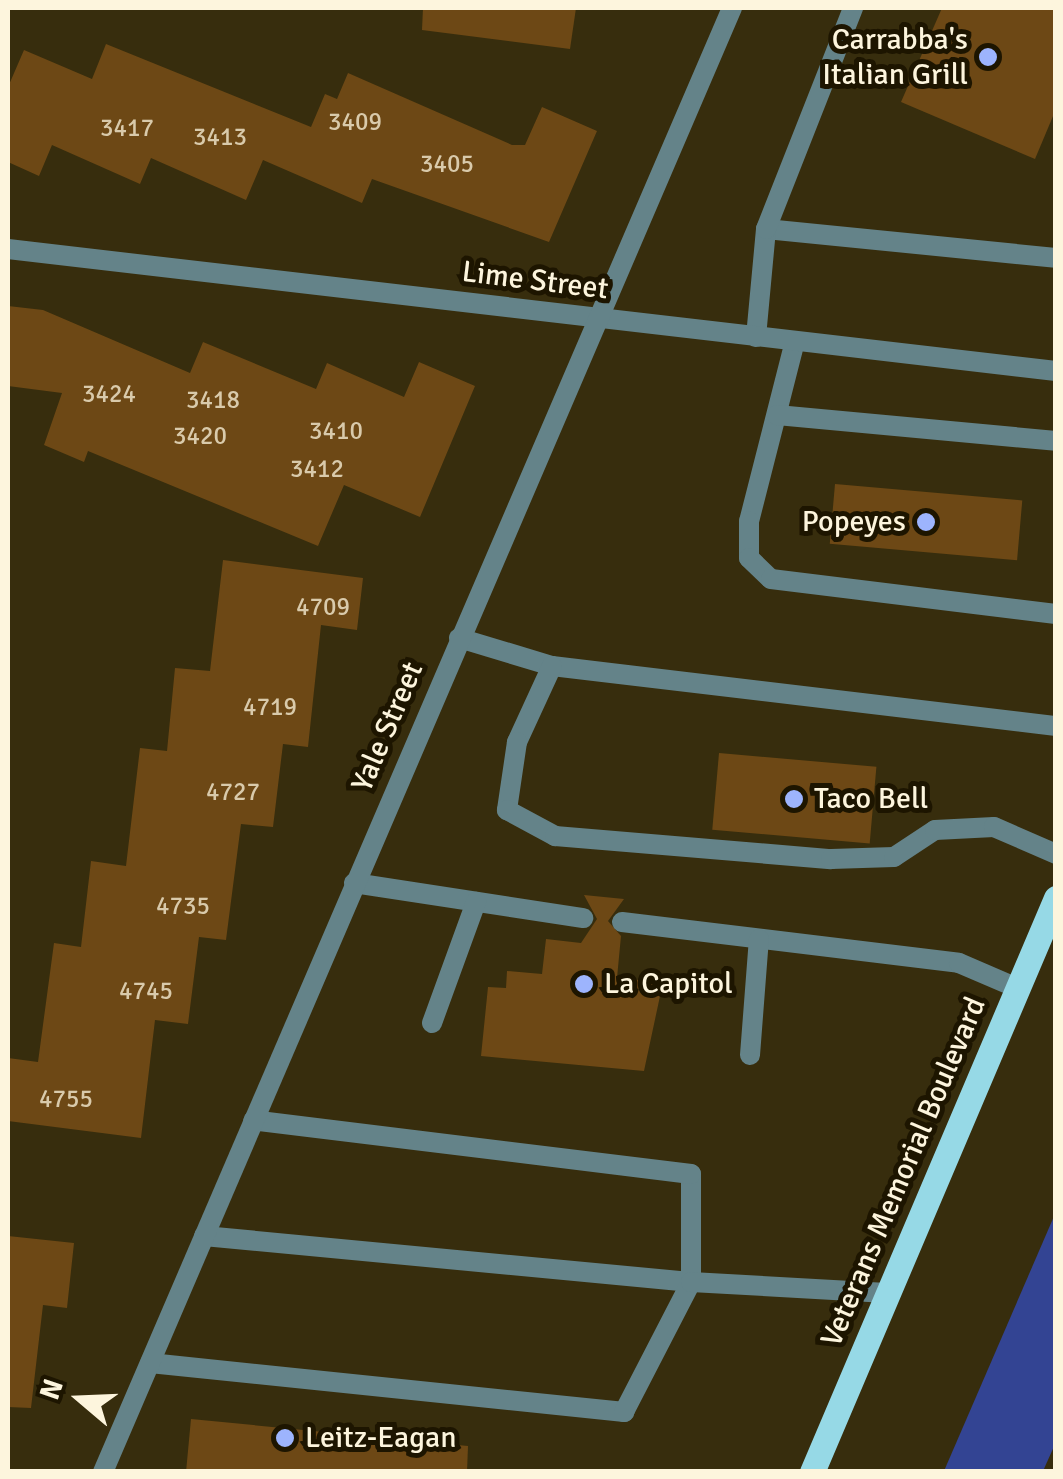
<!DOCTYPE html>
<style>
body{margin:0}
#map{position:relative;width:1063px;height:1479px;overflow:hidden;background:#372d0d;font-family:Signika,sans-serif}
div>[style]{position:absolute}
[style*='--x']{left:calc(var(--x)*1px);top:calc(var(--y)*1px);width:calc(var(--w)*1px);rotate:calc(var(--a)*1deg)}
.water>*{inset:0;background:#334493}
.building>*{inset:0;background:#6d4815;transform-origin:0 0}
.lane>*{height:20px;margin:-10px;padding:0 10px;transform-origin:10px;border-radius:10px;background:#648389}
.street>*{height:20px;margin:-10px;padding:0 10px;transform-origin:10px;border-radius:10px;background:#648389}
.primary>*{height:25px;margin:-12.5px;padding:0 12.5px;transform-origin:12.5px;border-radius:12.5px;background:#96d9e6}
.dots>*{width:28px;height:28px;translate:-50% -50%;box-sizing:border-box;border:5px solid #1d1500;border-radius:50%}
span{translate:-50% -50%;white-space:nowrap;text-align:center;line-height:1.15;-webkit-text-stroke:10px #1d1500;paint-order:stroke}
.number-label{font-size:25px;color:#d9caab}
.number-label span{-webkit-text-stroke-width:0}
.poi-label{font-size:30px;color:#fdf5dd}
.right{translate:-100% -50%;text-align:right}
.left{translate:0 -50%;text-align:left}
.street-label{font-size:30px;color:#fdf5dd}
.frame{position:absolute;inset:0;border:10px solid #fdf5dd;pointer-events:none}
.north{position:absolute;left:30px;top:1349px;width:100px;height:100px;-webkit-text-stroke:8px #1d1500;paint-order:stroke;rotate:289deg;font-size:28px;font-weight:700;line-height:40px;text-align:center;color:#fdf5dd}
.north::after{content:'';display:block;margin:auto;width:35px;height:45px;background:#fdf5dd;clip-path:polygon(50% 0,100% 100%,50% 72%,0 100%)}
</style>
<div id="map">
<div class="water">
<i style="clip-path:polygon(1055px 1214px,1056px 1442px,1043px 1471px,944px 1471px)"></i>
</div>
<div class="building">
<i style="clip-path:polygon(423px 8px,576px 8px,570px 49px,422px 30px)"></i>
<i style="clip-path:polygon(942px 8px,1056px 8px,1056px 109px,1035px 159px,901px 102px)"></i>
<i style="clip-path:polygon(106px 44px,311px 127px,325px 94px,337px 99px,348px 73px,512px 145px,525px 145px,542px 107px,597px 131px,549px 242px,372px 179px,362px 203px,263px 160px,246px 200px,151px 158px,140px 184px,52px 145px,39px 176px,8px 162px,8px 87px,24px 50px,92px 79px)"></i>
<i style="clip-path:polygon(8px 306px,43px 310px,190px 373px,203px 342px,316px 389px,327px 363px,404px 397px,419px 362px,475px 386px,420px 517px,344px 485px,318px 546px,88px 451px,84px 462px,44px 445px,62px 393px,8px 386px)"></i>
<i style="left:835px;top:484px;width:188px;height:60px;rotate:5deg"></i>
<i style="clip-path:polygon(223px 560px,363px 578px,357px 630px,321px 625px,308px 747px,283px 744px,273px 827px,241px 824px,226px 940px,199px 937px,188px 1024px,155px 1020px,141px 1138px,8px 1121px,8px 1058px,38px 1062px,54px 943px,81px 947px,91px 861px,126px 866px,140px 748px,167px 751px,175px 668px,210px 671px)"></i>
<i style="left:719px;top:753px;width:158px;height:77px;rotate:5deg"></i>
<i style="clip-path:polygon(584px 895px,624px 899px,608px 921px,621px 936px,617px 978px,663px 982px,644px 1071px,481px 1056px,488px 987px,506px 988px,507px 971px,542px 974px,546px 939px,581px 943px,597px 919px)"></i>
<i style="clip-path:polygon(8px 1236px,74px 1243px,67px 1308px,43px 1305px,31px 1408px,8px 1407px)"></i>
<i style="clip-path:polygon(191px 1419px,468px 1446px,467px 1472px,186px 1472px)"></i>
</div>
<div class="lane">
<i style="--x:766;--y:229;--w:291;--a:5.7"></i>
<i style="--x:756;--y:337;--w:108;--a:-84.7"></i>
<i style="--x:766;--y:229;--w:238;--a:-68.5"></i>
<i style="--x:795;--y:341;--w:186;--a:104.3"></i>
<i style="--x:749;--y:521;--w:37;--a:90"></i>
<i style="--x:749;--y:558;--w:30;--a:44"></i>
<i style="--x:771;--y:579;--w:287;--a:7"></i>
<i style="--x:777;--y:415;--w:280;--a:5.3"></i>
<i style="--x:459;--y:638;--w:97;--a:16.8"></i>
<i style="--x:552;--y:666;--w:508;--a:6.79"></i>
<i style="--x:552;--y:666;--w:84;--a:114.7"></i>
<i style="--x:517;--y:742;--w:69;--a:98.4"></i>
<i style="--x:507;--y:810;--w:55;--a:28.4"></i>
<i style="--x:555;--y:836;--w:277;--a:4.8"></i>
<i style="--x:831;--y:859;--w:63;--a:-1.8"></i>
<i style="--x:894;--y:857;--w:49;--a:-33.4"></i>
<i style="--x:935;--y:830;--w:59;--a:-2.9"></i>
<i style="--x:994;--y:827;--w:68;--a:23.5"></i>
<i style="--x:354;--y:883;--w:232;--a:8.7"></i>
<i style="--x:622;--y:922;--w:339;--a:6.9"></i>
<i style="--x:959;--y:963;--w:63;--a:23.3"></i>
<i style="--x:432;--y:1023;--w:129;--a:-70"></i>
<i style="--x:750;--y:1055;--w:116;--a:-85.6"></i>
<i style="--x:204;--y:1236;--w:489;--a:5.4"></i>
<i style="--x:691;--y:1282;--w:108;--a:-90"></i>
<i style="--x:691;--y:1174;--w:441;--a:-173"></i>
<i style="--x:150;--y:1363;--w:477;--a:5.9"></i>
<i style="--x:624;--y:1412;--w:146;--a:-62.7"></i>
<i style="--x:691;--y:1282;--w:196;--a:3.2"></i>
</div>
<div class="street">
<i style="--x:8;--y:249;--w:1055;--a:6.64"></i>
<i style="--x:103;--y:1472;--w:1593;--a:-66.75"></i>
</div>
<div class="primary">
<i style="--x:812;--y:1472;--w:624;--a:-66.97"></i>
</div>
<div class="dots">
<i style="left:988px;top:57px;background:#9db4fd"></i>
<i style="left:926px;top:522px;background:#9db4fd"></i>
<i style="left:794px;top:799px;background:#9db4fd"></i>
<i style="left:584px;top:984px;background:#9db4fd"></i>
<i style="left:285px;top:1438px;background:#9db4fd"></i>
</div>
<div class="number-label">
<span style="left:355px;top:122px">3409</span>
<span style="left:127px;top:128px">3417</span>
<span style="left:220px;top:137px">3413</span>
<span style="left:447px;top:164px">3405</span>
<span style="left:109px;top:394px">3424</span>
<span style="left:213px;top:400px">3418</span>
<span style="left:336px;top:431px">3410</span>
<span style="left:200px;top:436px">3420</span>
<span style="left:317px;top:469px">3412</span>
<span style="left:323px;top:607px">4709</span>
<span style="left:270px;top:707px">4719</span>
<span style="left:233px;top:792px">4727</span>
<span style="left:183px;top:906px">4735</span>
<span style="left:146px;top:991px">4745</span>
<span style="left:66px;top:1099px">4755</span>
</div>
<div class="poi-label">
<span class="right" style="left:968px;top:57px">Carrabba's<br>Italian Grill</span>
<span class="right" style="left:906px;top:522px">Popeyes</span>
<span class="left" style="left:814px;top:799px">Taco Bell</span>
<span class="left" style="left:604px;top:984px">La Capitol</span>
<span class="left" style="left:305px;top:1438px">Leitz-Eagan</span>
</div>
<div class="street-label">
<span style="left:535px;top:281px;rotate:7deg">Lime Street</span>
<span style="left:388px;top:727px;rotate:-67deg">Yale Street</span>
<span style="left:904px;top:1172px;rotate:-67deg">Veterans Memorial Boulevard</span>
</div>
<div class="frame"></div>
<div class="north">N</div>
</div>
